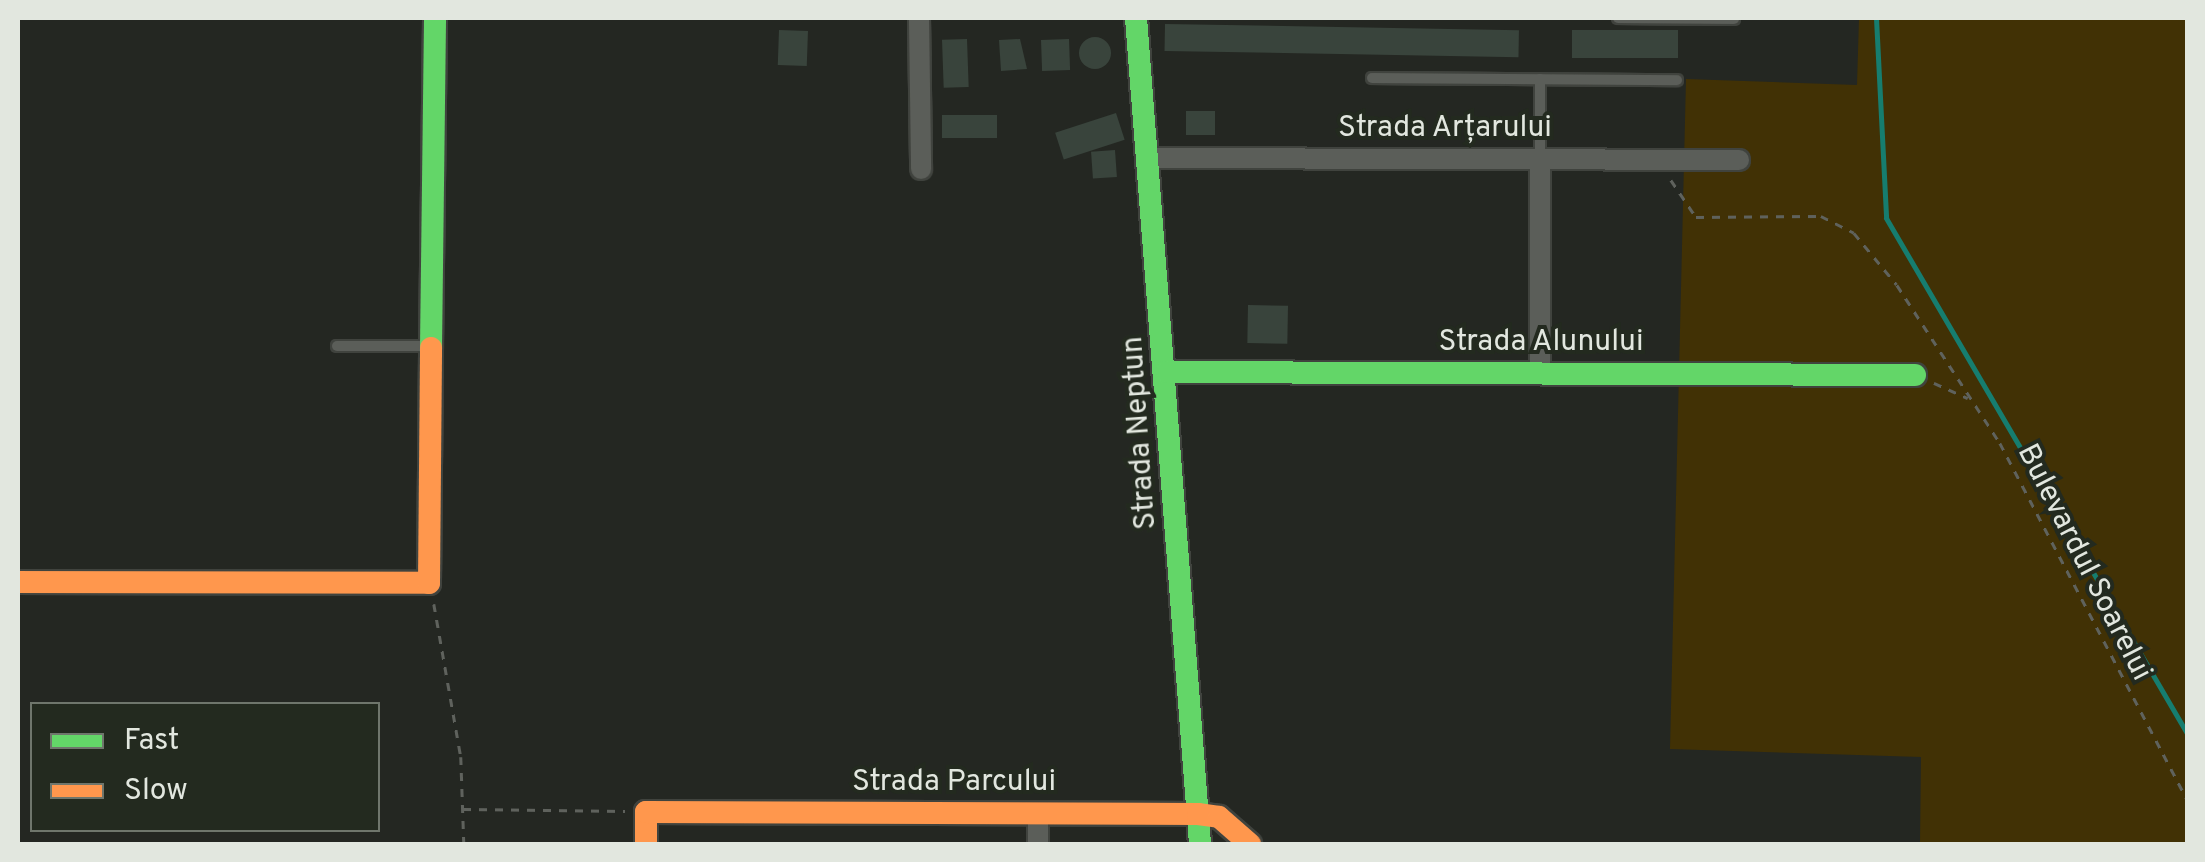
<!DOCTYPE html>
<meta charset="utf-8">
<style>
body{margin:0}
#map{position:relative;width:2205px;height:862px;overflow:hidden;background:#242722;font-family:Overpass,sans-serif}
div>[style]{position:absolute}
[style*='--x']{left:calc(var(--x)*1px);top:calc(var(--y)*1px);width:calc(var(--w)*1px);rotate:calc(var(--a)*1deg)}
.green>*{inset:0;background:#413105}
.stream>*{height:5px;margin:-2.5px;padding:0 2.5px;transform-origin:2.5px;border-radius:2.5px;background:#167d6f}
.building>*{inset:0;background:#39443c;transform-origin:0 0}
.round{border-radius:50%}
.path>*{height:2.5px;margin-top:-1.25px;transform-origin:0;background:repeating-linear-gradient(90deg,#5f625d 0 8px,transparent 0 16px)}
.roads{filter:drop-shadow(2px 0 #40433e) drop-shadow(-2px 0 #40433e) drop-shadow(0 2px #40433e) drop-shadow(0 -2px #40433e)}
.lane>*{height:10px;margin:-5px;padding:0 5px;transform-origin:5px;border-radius:5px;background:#5b5e59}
.street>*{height:20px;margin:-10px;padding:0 10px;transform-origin:10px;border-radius:10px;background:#5b5e59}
.fast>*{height:22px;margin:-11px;padding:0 11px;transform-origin:11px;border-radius:11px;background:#63d668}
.slow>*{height:22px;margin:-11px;padding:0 11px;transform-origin:11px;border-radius:11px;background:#ff974d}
span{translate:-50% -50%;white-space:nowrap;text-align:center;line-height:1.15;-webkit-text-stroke:8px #232a1f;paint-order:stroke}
.street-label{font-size:30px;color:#e2e7df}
.frame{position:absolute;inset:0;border:20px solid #e2e7df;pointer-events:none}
.legend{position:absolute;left:30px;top:702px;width:350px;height:130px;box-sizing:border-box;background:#232a1f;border:2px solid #6f766c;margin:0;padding:12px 18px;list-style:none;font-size:30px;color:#e2e7df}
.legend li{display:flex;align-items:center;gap:20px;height:50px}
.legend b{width:50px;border:2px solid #6f766c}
</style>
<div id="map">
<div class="green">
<i style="clip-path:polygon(1859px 18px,2187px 18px,2187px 844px,1920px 844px,1921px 757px,1670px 749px,1686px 79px,1857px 85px)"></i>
</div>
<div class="stream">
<i style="--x:1876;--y:18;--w:200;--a:87.1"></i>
<i style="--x:1886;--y:218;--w:599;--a:59.71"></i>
</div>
<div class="building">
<i style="left:1165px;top:24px;width:354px;height:27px;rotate:1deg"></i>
<i style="left:779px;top:30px;width:29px;height:35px;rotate:2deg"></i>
<i style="left:1572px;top:30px;width:106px;height:28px"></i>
<i class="round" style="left:1079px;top:37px;width:32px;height:32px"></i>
<i style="left:967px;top:39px;width:48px;height:25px;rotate:88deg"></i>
<i style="clip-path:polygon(1020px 39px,1027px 69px,1001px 71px,999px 40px)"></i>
<i style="left:1069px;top:39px;width:31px;height:28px;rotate:88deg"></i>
<i style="left:1186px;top:111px;width:29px;height:24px"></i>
<i style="left:1116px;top:113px;width:28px;height:64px;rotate:72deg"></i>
<i style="left:997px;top:115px;width:23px;height:55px;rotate:90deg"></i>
<i style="left:1115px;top:150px;width:27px;height:24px;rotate:86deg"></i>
<i style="left:1248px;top:305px;width:40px;height:38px;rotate:1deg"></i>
</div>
<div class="path">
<i style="--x:1671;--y:180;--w:45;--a:56"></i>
<i style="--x:1696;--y:217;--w:125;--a:-0.5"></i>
<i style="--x:1821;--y:216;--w:37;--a:27"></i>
<i style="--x:1854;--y:233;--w:67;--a:50.4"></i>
<i style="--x:1897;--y:285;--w:189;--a:56.9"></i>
<i style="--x:2000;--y:443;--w:404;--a:62.3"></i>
<i style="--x:1934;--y:383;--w:37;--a:24"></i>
<i style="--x:434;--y:604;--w:155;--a:80"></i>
<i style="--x:461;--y:757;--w:87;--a:88"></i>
<i style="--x:463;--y:809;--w:162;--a:0.7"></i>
</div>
<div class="roads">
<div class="lane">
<i style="--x:1618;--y:18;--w:116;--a:0.5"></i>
<i style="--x:1372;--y:78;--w:305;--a:0.4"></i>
<i style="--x:1540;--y:159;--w:80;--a:-90"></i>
<i style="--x:337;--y:346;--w:95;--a:0"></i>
</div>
<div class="street">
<i style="--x:919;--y:18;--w:151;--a:89.2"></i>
<i style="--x:1151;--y:158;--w:588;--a:0.19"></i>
<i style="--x:1540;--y:373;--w:214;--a:-90"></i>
<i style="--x:1038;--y:844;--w:31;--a:-90"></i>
</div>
<div class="fast">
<i style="--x:1136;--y:18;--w:828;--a:85.57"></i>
<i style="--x:431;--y:348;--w:330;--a:-89.3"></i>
<i style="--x:1167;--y:372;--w:748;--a:0.23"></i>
</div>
<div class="slow">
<i style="--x:18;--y:582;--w:411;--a:0.1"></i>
<i style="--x:429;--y:583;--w:235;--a:-89.5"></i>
<i style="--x:646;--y:844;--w:32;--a:-90"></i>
<i style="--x:646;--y:812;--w:552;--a:0.21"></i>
<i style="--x:1198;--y:814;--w:21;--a:8"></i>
<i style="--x:1219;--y:817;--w:41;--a:41.1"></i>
</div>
</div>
<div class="street-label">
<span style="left:1445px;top:129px">Strada Arțarului</span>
<span style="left:1541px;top:343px">Strada Alunului</span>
<span style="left:1141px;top:433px;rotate:-94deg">Strada Neptun</span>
<span style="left:2083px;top:563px;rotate:63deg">Bulevardul Soarelui</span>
<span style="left:954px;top:783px">Strada Parcului</span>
</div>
<div class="frame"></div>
<ul class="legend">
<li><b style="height:12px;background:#63d668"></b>Fast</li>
<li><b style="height:12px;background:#ff974d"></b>Slow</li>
</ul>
</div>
